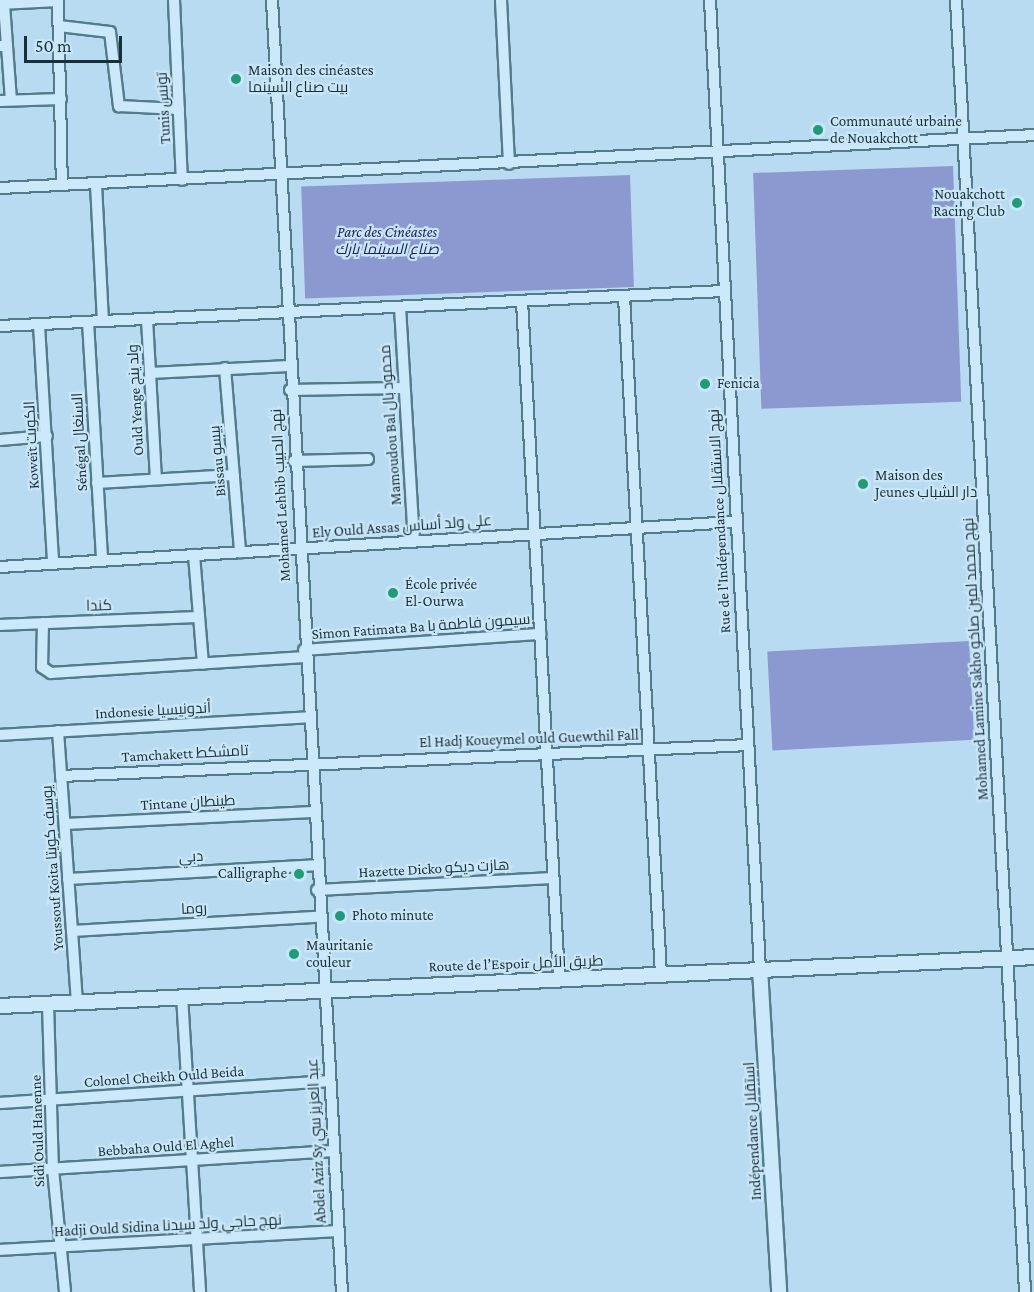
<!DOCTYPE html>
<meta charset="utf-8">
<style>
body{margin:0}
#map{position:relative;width:1034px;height:1292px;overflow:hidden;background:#b9dbf1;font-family:"Crimson Pro",Cairo,serif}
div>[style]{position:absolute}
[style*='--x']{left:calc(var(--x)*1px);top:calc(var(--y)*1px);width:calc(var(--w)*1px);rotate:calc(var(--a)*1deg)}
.green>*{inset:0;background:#8c99d0;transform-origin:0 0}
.roads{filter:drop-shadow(2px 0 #527c89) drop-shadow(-2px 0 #527c89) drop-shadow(0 2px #527c89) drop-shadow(0 -2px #527c89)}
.minor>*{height:10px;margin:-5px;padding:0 5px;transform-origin:5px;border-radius:5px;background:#cce9fc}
.tertiary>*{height:14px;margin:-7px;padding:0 7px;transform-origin:7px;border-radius:7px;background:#cce9fc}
.dots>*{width:16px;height:16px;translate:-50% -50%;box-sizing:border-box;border:3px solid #c9e5f8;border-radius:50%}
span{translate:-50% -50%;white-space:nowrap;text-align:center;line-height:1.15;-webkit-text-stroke:4.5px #c9e5f8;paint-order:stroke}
.poi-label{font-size:15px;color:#193136}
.left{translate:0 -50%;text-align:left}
.right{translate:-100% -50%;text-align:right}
.street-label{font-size:15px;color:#193136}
.park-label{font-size:15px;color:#1e2054;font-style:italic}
.scale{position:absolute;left:24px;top:36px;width:98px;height:27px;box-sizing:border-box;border:3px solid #193136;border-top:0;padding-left:8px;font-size:18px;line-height:21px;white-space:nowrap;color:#193136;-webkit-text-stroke:4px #c9e5f8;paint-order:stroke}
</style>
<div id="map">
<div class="green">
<i style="left:953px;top:166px;width:236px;height:200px;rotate:88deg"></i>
<i style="left:630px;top:175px;width:112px;height:329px;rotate:88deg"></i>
<i style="left:969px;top:641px;width:99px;height:202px;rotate:87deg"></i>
</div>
<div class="roads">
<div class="minor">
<i style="--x:58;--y:0;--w:185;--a:88.8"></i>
<i style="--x:174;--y:0;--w:180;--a:87.5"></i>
<i style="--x:272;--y:0;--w:1294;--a:86.9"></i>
<i style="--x:501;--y:0;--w:164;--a:87.2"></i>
<i style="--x:710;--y:0;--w:970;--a:87.05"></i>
<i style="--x:956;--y:0;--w:1294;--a:86.94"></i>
<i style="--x:0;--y:4;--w:58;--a:-3"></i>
<i style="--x:4;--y:4;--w:42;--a:85.9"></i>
<i style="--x:59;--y:26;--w:51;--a:6.7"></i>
<i style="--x:110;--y:32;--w:75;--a:83.1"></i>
<i style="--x:119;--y:106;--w:60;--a:2.9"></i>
<i style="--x:0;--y:46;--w:7;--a:0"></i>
<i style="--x:7;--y:46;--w:54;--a:85.8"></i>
<i style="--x:0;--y:101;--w:61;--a:-1.9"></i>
<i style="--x:96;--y:184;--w:137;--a:87.1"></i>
<i style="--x:0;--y:188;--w:1035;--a:-2.93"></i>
<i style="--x:624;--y:296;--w:679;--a:86.88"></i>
<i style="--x:522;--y:301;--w:678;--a:86.87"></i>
<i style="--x:400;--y:307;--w:234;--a:86.6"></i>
<i style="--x:147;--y:319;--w:160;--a:86.8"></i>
<i style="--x:88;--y:322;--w:239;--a:86.6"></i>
<i style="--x:39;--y:325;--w:239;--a:86.6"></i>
<i style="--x:0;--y:326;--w:725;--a:-2.77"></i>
<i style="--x:225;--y:368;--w:185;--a:85.3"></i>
<i style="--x:150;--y:373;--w:139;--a:-2.9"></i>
<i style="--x:290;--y:390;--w:112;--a:-1"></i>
<i style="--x:0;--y:440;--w:47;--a:-4.9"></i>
<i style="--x:294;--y:461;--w:74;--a:-1.5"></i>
<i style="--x:97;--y:483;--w:137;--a:-3.3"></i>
<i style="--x:194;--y:555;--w:109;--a:85.3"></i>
<i style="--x:0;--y:567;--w:735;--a:-3.51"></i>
<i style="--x:43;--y:623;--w:44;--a:91.3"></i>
<i style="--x:42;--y:667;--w:11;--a:34"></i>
<i style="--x:51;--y:673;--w:254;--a:-3.6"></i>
<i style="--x:0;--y:625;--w:199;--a:-2.3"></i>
<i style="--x:304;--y:650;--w:237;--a:-3.9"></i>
<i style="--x:58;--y:731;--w:272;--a:86"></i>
<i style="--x:0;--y:735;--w:309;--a:-3.3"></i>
<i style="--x:61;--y:776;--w:688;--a:-2.58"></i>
<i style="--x:65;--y:824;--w:248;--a:-2.8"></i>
<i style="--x:68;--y:879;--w:248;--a:-3.2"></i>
<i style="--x:317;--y:890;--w:236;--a:-2.9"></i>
<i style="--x:72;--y:931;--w:246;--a:-3.3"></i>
<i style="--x:182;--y:996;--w:297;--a:86.5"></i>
<i style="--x:48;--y:1004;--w:165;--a:88.3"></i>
<i style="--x:53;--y:1169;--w:124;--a:84.4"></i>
<i style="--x:0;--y:1103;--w:330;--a:-3.8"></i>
<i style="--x:0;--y:1172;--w:334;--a:-3.6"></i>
<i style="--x:0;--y:1250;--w:338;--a:-3.2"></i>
</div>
<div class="tertiary">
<i style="--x:760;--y:969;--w:324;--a:86.6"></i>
<i style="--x:0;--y:1006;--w:1035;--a:-2.71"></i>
</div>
</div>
<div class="dots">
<i style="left:236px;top:79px;background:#1d9d76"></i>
<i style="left:818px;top:130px;background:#1d9d76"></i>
<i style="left:1017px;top:203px;background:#1d9d76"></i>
<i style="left:705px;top:384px;background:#1d9d76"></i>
<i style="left:863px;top:484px;background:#1d9d76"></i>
<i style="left:393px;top:593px;background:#1d9d76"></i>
<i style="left:299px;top:874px;background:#1d9d76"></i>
<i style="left:340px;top:916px;background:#1d9d76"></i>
<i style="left:294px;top:954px;background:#1d9d76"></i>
</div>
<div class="poi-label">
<span class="left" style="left:248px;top:79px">Maison des cinéastes<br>بيت صناع السينما</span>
<span class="left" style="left:830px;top:130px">Communauté urbaine<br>de Nouakchott</span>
<span class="right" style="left:1005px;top:203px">Nouakchott<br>Racing Club</span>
<span class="left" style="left:717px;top:384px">Fenicia</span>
<span class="left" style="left:875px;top:484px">Maison des<br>Jeunes دار الشباب</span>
<span class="left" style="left:405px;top:593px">École privée<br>El-Ourwa</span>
<span class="right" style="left:287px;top:874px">Calligraphe</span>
<span class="left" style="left:352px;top:916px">Photo minute</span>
<span class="left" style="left:306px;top:954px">Mauritanie<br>couleur</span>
</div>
<div class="street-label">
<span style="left:164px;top:108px;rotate:-93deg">Tunis تونس</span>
<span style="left:136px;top:400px;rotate:-93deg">Ould Yenge ولد ينج</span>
<span style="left:391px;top:425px;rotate:-94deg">Mamoudou Bal محمود بال</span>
<span style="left:80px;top:442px;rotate:-93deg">Sénégal السنغال</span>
<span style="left:32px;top:445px;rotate:-93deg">Koweït الكويت</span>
<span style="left:218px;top:461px;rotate:-95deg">Bissau بيسو</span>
<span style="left:281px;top:495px;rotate:-93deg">Mohamed Lehbib نهج الحبيب</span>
<span style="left:720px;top:521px;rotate:-93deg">Rue de l'Indépendance نهج الاستقلال</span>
<span style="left:402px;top:527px;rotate:-4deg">Ely Ould Assas علي ولد أساس</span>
<span style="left:99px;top:606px;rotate:-2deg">كندا</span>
<span style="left:421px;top:627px;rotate:-4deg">Simon Fatimata Ba سيمون فاطمة با</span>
<span style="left:976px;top:659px;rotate:-93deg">Mohamed Lamine Sakho نهج محمد لمين صاخو</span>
<span style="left:153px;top:711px;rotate:-3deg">Indonesie أندونيسيا</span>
<span style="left:529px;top:739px;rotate:-2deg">El Hadj Koueymel ould Guewthil Fall</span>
<span style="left:185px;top:754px;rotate:-3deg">Tamchakett تامشكط</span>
<span style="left:188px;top:803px;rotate:-3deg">Tintane طينطان</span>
<span style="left:191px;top:857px;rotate:-3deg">دبي</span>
<span style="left:53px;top:868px;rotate:-94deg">Youssouf Koita يوسف كويتا</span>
<span style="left:434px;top:869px;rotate:-3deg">Hazette Dicko هازت ديكو</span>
<span style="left:194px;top:909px;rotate:-3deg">روما</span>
<span style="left:516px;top:964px;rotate:-2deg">Route de l’Espoir طريق الأمل</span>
<span style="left:164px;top:1077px;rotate:-4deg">Colonel Cheikh Ould Beida</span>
<span style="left:38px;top:1131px;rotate:-92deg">Sidi Ould Hanenne</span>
<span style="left:753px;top:1131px;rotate:-93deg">Indépendance استقلال</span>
<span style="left:317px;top:1141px;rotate:-93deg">Abdel Aziz Sy عبد العزيز سي</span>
<span style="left:166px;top:1147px;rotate:-4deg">Bebbaha Ould El Aghel</span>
<span style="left:168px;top:1226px;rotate:-3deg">Hadji Ould Sidina نهج حاجي ولد سيدنا</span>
</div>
<div class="park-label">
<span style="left:387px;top:241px">Parc des Cinéastes<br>صناع السينما بارك</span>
</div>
<div class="scale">50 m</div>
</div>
